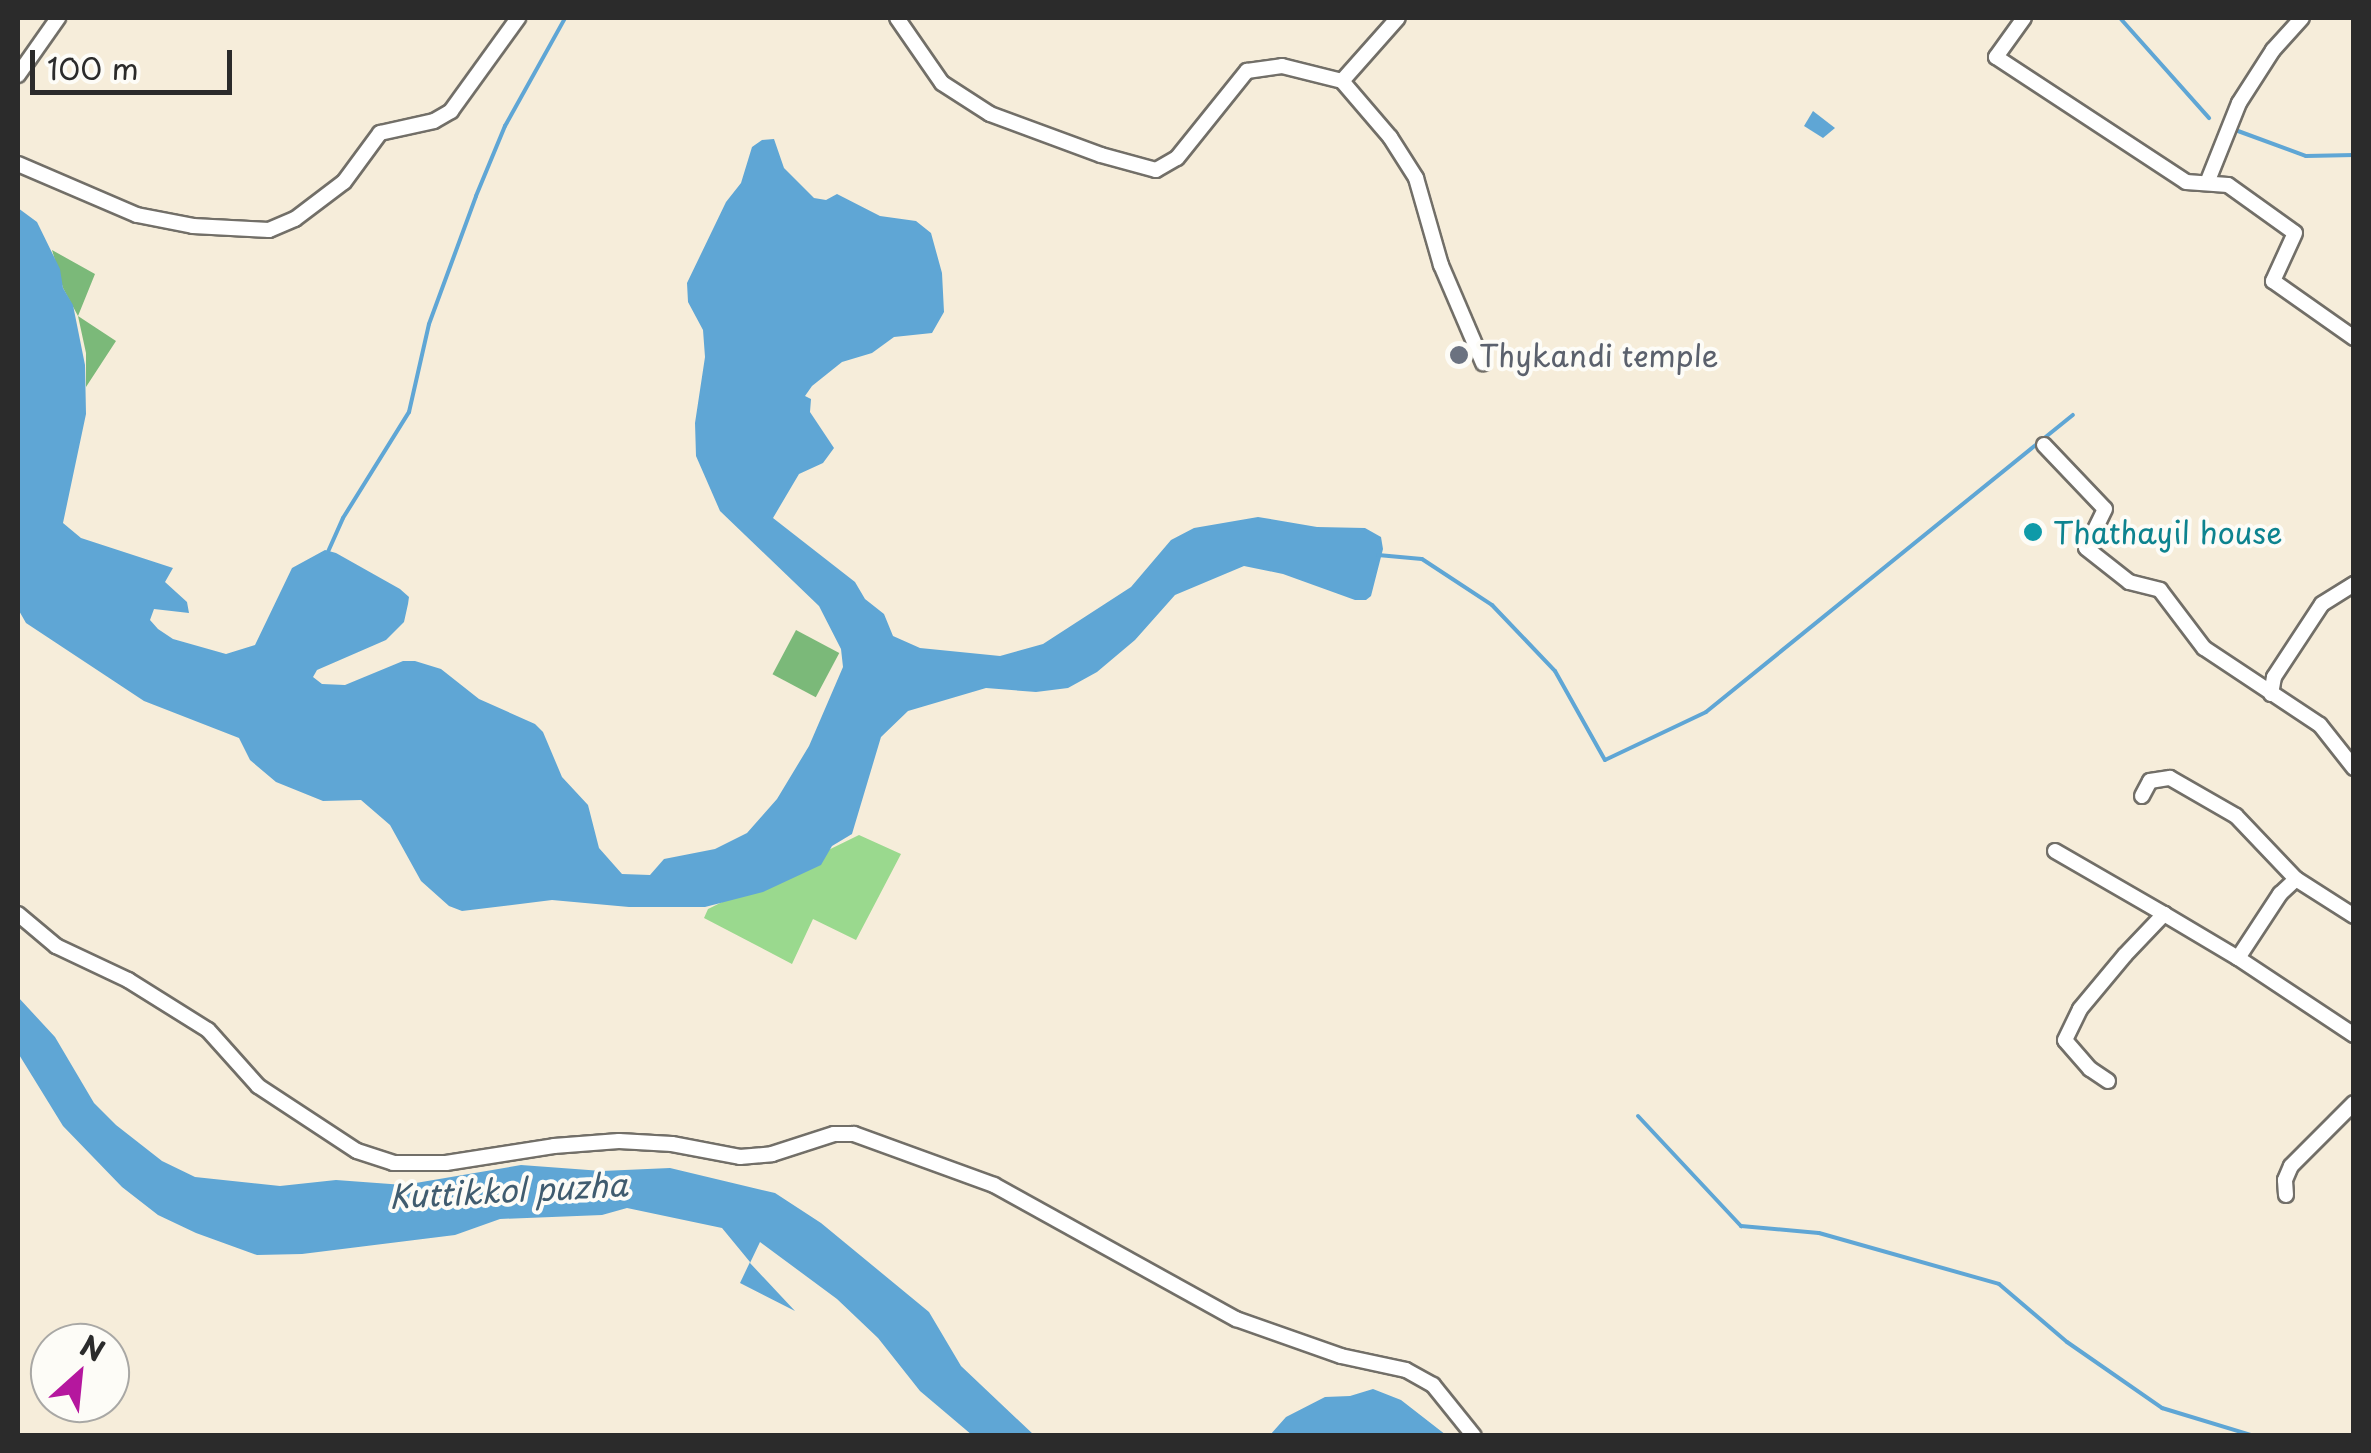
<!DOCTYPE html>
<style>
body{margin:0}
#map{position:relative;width:2371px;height:1453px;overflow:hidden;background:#f6edda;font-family:"Playpen Sans",sans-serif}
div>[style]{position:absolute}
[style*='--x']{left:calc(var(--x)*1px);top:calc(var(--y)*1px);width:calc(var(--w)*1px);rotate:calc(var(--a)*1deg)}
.green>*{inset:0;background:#9ad98e}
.forest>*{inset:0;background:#7bb979;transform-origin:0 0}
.water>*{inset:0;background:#5fa6d5}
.stream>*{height:4px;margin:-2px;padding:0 2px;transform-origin:2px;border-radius:2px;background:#5fa6d5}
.roads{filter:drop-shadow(2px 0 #726f68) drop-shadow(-2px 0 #726f68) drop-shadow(0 2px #726f68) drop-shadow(0 -2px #726f68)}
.street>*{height:14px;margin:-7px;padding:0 7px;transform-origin:7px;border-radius:7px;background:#fff}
.dots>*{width:28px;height:28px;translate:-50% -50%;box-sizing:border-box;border:5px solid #fdfcf7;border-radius:50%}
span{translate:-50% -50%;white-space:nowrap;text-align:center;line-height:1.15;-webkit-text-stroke:8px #fdfcf7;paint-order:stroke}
.worship-label{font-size:30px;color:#5b616d}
.left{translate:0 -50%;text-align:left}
.culture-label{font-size:30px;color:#0d838f}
.water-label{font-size:32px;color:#405c6f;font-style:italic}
.frame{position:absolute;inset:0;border:20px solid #2b2b2b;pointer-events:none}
.north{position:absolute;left:30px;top:1323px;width:100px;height:100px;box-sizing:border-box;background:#fdfcf7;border:2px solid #a9a8a5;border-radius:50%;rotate:27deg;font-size:28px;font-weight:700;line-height:40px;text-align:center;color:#2b2b2b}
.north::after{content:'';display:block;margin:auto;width:35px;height:45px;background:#b5179e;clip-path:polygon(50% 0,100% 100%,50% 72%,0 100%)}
.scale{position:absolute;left:30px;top:50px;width:202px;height:45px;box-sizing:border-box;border:5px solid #2b2b2b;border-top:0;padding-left:12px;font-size:30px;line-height:35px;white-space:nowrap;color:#2b2b2b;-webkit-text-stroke:8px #fdfcf7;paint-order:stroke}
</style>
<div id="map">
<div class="green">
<i style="clip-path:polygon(859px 835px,901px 854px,856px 940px,813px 919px,792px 964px,704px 918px,708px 909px)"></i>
</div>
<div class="forest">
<i style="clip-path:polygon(52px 250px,95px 274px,78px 316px,116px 341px,86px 387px,86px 353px,78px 316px,63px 288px)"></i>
<i style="left:796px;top:630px;width:49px;height:50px;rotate:28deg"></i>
</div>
<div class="water">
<i style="clip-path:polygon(1813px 111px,1835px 128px,1823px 138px,1804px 126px)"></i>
<i style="clip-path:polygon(774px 139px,784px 168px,814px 198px,826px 200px,837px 194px,880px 216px,916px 221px,931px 233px,942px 273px,944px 312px,932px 333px,894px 337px,872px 353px,842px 362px,812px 386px,805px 396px,811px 399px,810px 412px,834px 448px,823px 463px,799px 474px,773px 518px,855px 582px,865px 599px,884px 614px,893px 636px,920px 648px,1000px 656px,1043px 644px,1131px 587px,1171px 540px,1194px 528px,1258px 517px,1317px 527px,1365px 528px,1381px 537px,1383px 549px,1371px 596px,1366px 600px,1355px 600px,1283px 574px,1244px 566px,1175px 595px,1135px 640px,1097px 672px,1068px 688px,1036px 692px,986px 688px,908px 711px,881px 737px,852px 834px,832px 846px,821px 865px,763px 892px,705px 907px,629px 907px,552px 900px,462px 911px,449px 906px,421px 881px,390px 825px,361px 800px,323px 801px,276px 782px,250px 760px,239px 738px,144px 701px,26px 623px,18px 609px,18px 208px,37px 222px,60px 269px,63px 288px,73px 305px,85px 365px,86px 414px,63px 523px,81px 538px,173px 568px,165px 582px,187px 602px,189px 613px,154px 609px,150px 620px,158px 629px,173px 639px,226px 654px,255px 645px,292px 568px,325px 550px,336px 553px,400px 589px,409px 597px,408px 604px,404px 622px,386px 640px,317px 670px,313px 677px,322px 684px,345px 685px,403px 661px,415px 661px,441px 669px,479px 699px,535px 724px,543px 732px,562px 777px,588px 805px,599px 848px,622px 874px,650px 875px,664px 859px,715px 849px,747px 833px,777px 799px,809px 746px,843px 667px,841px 649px,819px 606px,720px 511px,696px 456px,695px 423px,705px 357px,703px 330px,688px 302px,687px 283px,726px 202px,741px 183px,752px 147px,762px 140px)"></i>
<i style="clip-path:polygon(18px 997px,55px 1037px,94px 1103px,116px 1125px,162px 1161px,195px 1177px,280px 1186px,336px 1180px,404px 1185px,521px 1165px,602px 1171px,670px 1168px,775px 1193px,821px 1223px,929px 1312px,961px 1366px,1034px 1435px,972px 1435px,920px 1391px,878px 1338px,837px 1299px,760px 1242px,750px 1263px,795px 1311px,740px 1283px,750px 1262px,722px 1228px,627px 1208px,602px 1215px,500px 1219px,455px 1235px,302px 1254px,257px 1255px,196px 1233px,158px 1215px,122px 1187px,63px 1126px,18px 1053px)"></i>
<i style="clip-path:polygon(1373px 1389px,1401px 1400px,1446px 1435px,1270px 1435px,1286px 1417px,1325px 1397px,1350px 1396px)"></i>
</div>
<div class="stream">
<i style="--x:2120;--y:18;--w:134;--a:48.3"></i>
<i style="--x:2238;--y:131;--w:72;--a:20.2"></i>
<i style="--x:2306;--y:156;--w:48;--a:-1.2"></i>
<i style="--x:327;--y:554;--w:39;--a:-66"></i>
<i style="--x:343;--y:518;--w:125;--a:-58.1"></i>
<i style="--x:409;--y:412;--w:90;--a:-77.2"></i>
<i style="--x:429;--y:324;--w:136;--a:-69.8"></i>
<i style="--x:476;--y:196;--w:76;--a:-67.5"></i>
<i style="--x:505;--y:126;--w:124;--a:-60.9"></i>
<i style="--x:1378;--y:555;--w:44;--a:5.2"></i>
<i style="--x:1422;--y:559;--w:84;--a:33.3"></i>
<i style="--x:1492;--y:605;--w:91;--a:46.3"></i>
<i style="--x:1555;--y:671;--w:102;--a:60.7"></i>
<i style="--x:1605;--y:760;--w:112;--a:-25.4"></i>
<i style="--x:1706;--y:712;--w:472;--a:-39"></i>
<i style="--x:1638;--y:1116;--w:151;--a:46.9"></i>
<i style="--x:1741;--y:1226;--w:78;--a:5.1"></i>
<i style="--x:1819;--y:1233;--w:187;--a:15.8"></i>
<i style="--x:1999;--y:1284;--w:89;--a:40.5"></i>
<i style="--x:2067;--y:1342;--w:116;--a:34.8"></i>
<i style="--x:2162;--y:1408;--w:96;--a:16.9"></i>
</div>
<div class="roads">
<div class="street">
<i style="--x:897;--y:18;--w:79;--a:55.3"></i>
<i style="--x:942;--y:83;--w:57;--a:32.9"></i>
<i style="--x:990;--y:114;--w:118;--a:20.3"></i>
<i style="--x:1101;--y:155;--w:57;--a:15.3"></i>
<i style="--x:1156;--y:170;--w:24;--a:-30"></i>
<i style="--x:1177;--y:158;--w:112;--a:-51.2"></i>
<i style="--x:1247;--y:71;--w:35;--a:-8"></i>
<i style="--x:1282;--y:66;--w:62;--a:14"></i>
<i style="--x:1342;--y:81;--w:84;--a:-48.4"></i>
<i style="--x:2024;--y:18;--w:48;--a:125.7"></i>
<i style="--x:1996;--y:57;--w:227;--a:33.3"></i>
<i style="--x:2186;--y:182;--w:42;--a:4.1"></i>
<i style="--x:2228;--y:185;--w:82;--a:35.6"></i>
<i style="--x:2295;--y:233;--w:53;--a:114.6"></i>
<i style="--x:2273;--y:281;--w:99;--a:35.1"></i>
<i style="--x:18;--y:75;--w:70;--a:-54.9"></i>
<i style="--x:1342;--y:81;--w:74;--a:49.4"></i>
<i style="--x:1390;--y:137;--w:49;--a:57.6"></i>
<i style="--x:1416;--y:178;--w:91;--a:74"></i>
<i style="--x:1441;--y:265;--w:107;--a:66.8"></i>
<i style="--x:18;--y:164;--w:129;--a:23.2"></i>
<i style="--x:137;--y:215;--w:57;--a:11.1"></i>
<i style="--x:193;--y:226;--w:76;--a:3"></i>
<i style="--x:269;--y:230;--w:28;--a:-23"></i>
<i style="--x:295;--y:219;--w:61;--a:-37.1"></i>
<i style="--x:344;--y:182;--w:61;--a:-53.7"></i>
<i style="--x:380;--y:133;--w:55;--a:-12.5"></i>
<i style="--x:434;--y:121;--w:20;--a:-30"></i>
<i style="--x:451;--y:111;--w:115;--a:-54.2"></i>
<i style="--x:2207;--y:183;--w:86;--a:-68.2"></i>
<i style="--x:2239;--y:103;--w:63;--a:-57.3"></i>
<i style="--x:2273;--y:50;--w:43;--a:-47.8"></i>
<i style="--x:2044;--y:445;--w:88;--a:46.4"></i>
<i style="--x:2105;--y:509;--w:43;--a:116"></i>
<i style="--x:2086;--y:548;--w:55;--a:38.3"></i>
<i style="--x:2129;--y:582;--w:32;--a:14"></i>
<i style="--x:2160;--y:590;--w:73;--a:52.8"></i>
<i style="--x:2204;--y:648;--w:139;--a:33.6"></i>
<i style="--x:2320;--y:725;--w:55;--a:51.7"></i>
<i style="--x:2271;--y:694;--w:17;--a:-80"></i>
<i style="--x:2274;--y:677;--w:87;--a:-56.7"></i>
<i style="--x:2322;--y:604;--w:38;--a:-32"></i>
<i style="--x:2142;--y:796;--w:17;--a:-62"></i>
<i style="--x:2150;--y:781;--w:20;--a:-9"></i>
<i style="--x:2170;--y:778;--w:76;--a:29.9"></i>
<i style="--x:2236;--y:816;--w:87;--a:46.4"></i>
<i style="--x:2296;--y:879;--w:69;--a:32.5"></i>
<i style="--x:2055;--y:851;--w:126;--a:30"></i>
<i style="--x:18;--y:914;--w:50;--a:40.1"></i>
<i style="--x:56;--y:946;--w:80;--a:25.3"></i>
<i style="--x:128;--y:980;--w:94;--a:32"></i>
<i style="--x:208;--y:1030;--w:75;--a:48.2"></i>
<i style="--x:258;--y:1086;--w:118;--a:33.3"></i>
<i style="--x:357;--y:1151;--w:38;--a:18"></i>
<i style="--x:393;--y:1163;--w:53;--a:0"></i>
<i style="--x:446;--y:1163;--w:109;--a:-8.9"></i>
<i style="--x:554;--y:1146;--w:65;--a:-4.4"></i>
<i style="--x:619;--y:1141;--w:53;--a:3.2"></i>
<i style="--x:672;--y:1144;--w:69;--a:10.8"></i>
<i style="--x:740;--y:1157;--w:32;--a:-5"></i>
<i style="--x:772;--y:1154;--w:65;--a:-17.9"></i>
<i style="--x:834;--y:1134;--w:20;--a:0"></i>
<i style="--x:854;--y:1134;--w:149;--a:20"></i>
<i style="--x:994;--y:1185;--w:277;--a:29"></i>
<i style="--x:1236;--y:1319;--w:111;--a:19.4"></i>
<i style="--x:1341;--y:1356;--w:66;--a:12.2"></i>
<i style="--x:1406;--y:1370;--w:31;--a:29"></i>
<i style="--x:1433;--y:1385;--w:65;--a:51.2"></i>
<i style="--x:2238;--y:958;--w:139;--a:33.6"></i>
<i style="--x:2108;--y:1081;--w:22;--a:-146"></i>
<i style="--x:2090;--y:1069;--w:38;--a:-131"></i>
<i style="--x:2065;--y:1040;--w:34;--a:-64"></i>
<i style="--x:2080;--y:1009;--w:70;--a:-50.2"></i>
<i style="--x:2125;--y:955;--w:57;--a:-46.4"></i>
<i style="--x:2164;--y:914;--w:86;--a:30.7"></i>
<i style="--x:2238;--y:958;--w:77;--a:-56.7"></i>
<i style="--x:2280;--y:894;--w:22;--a:-43"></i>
<i style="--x:2286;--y:1195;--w:15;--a:-94"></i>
<i style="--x:2285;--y:1180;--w:15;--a:-67"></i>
<i style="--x:2291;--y:1166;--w:89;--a:-45"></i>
</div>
</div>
<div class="dots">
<i style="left:1459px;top:355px;background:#6b7280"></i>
<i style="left:2033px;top:532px;background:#0f9aa8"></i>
</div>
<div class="worship-label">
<span class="left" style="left:1479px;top:355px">Thykandi temple</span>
</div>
<div class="culture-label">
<span class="left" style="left:2053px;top:532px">Thathayil house</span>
</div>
<div class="water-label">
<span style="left:508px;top:1190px;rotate:-3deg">Kuttikkol puzha</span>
</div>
<div class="frame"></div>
<div class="north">N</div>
<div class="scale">100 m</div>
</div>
